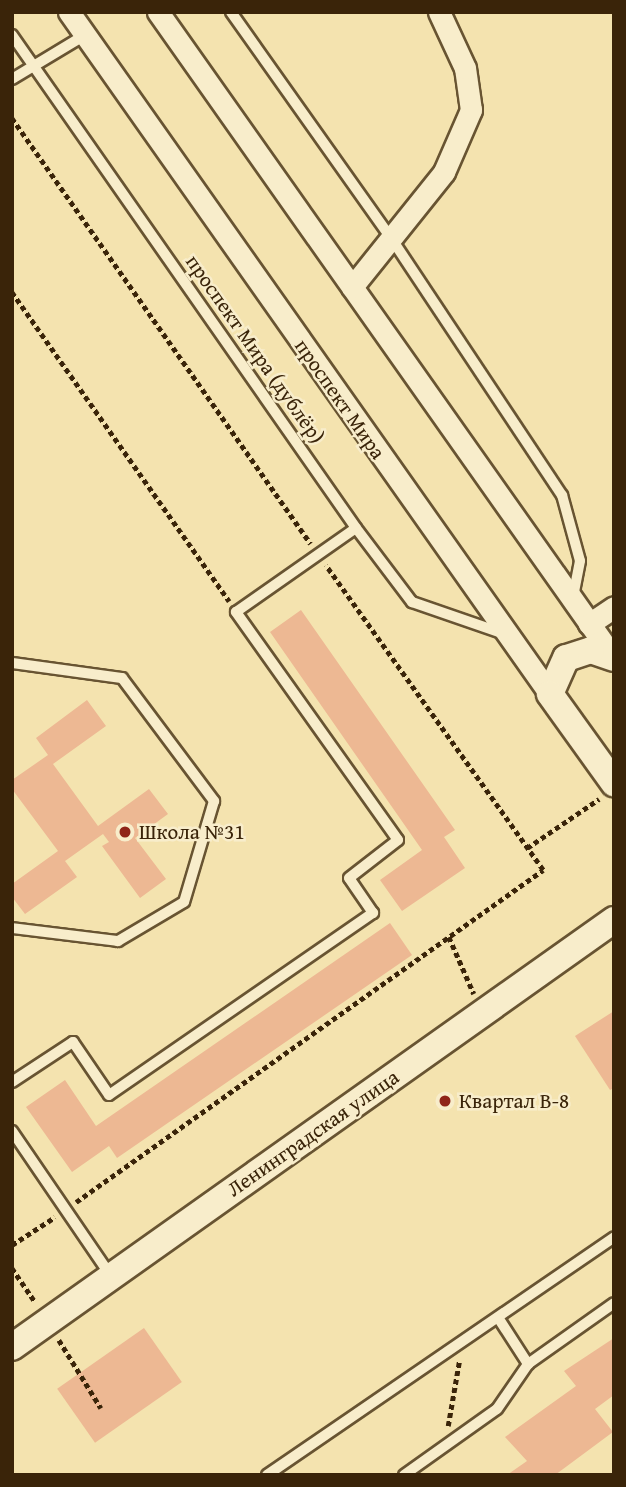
<!DOCTYPE html>
<meta charset="utf-8">
<style>
body{margin:0}
#map{position:relative;width:626px;height:1487px;overflow:hidden;background:#f4e3af;font-family:"Gentium Book Plus",serif}
div>[style]{position:absolute}
[style*='--x']{left:calc(var(--x)*1px);top:calc(var(--y)*1px);width:calc(var(--w)*1px);rotate:calc(var(--a)*1deg)}
.building>*{inset:0;background:#edb893;transform-origin:0 0}
.path>*{height:4.5px;margin-top:-2.25px;transform-origin:0;background:repeating-linear-gradient(90deg,#3a2409 0 5px,transparent 0 8.5px)}
.roads{filter:drop-shadow(2px 0 #685432) drop-shadow(-2px 0 #685432) drop-shadow(0 2px #685432) drop-shadow(0 -2px #685432)}
.service>*{height:10px;margin:-5px;padding:0 5px;transform-origin:5px;border-radius:5px;background:#f8edcb}
.minor>*{height:21px;margin:-10.5px;padding:0 10.5px;transform-origin:10.5px;border-radius:10.5px;background:#f8edcb}
.tertiary>*{height:26px;margin:-13px;padding:0 13px;transform-origin:13px;border-radius:13px;background:#f8edcb}
.dots>*{width:19px;height:19px;translate:-50% -50%;box-sizing:border-box;border:4px solid #f8edcb;border-radius:50%}
span{translate:-50% -50%;white-space:nowrap;text-align:center;line-height:1.15;-webkit-text-stroke:5px #f8edcb;paint-order:stroke}
.street-label{font-size:21px;color:#3a2409}
.poi-label{font-size:21px;color:#3a2409}
.left{translate:0 -50%;text-align:left}
.frame{position:absolute;inset:0;border:14px solid #3a2409;pointer-events:none}
</style>
<div id="map">
<div class="building">
<i style="clip-path:polygon(301px 610px,455px 830px,444px 837px,465px 868px,402px 911px,380px 880px,422px 850px,270px 632px)"></i>
<i style="clip-path:polygon(87px 700px,106px 726px,53px 764px,98px 826px,149px 789px,168px 814px,135px 838px,166px 879px,140px 898px,102px 846px,109px 842px,103px 834px,65px 861px,77px 877px,25px 914px,12px 897px,12px 884px,58px 851px,12px 789px,12px 780px,48px 755px,36px 738px)"></i>
<i style="clip-path:polygon(390px 923px,412px 955px,117px 1158px,109px 1146px,72px 1172px,26px 1107px,65px 1080px,96px 1126px)"></i>
<i style="clip-path:polygon(614px 1011px,614px 1088px,610px 1090px,575px 1036px)"></i>
<i style="left:144px;top:1328px;width:66px;height:106px;rotate:55deg"></i>
<i style="clip-path:polygon(614px 1338px,614px 1395px,595px 1409px,613px 1432px,555px 1475px,507px 1475px,527px 1461px,505px 1437px,576px 1386px,564px 1371px)"></i>
</div>
<div class="path">
<i style="--x:12;--y:118;--w:520;--a:54.94"></i>
<i style="--x:12;--y:292;--w:378;--a:54.9"></i>
<i style="--x:527;--y:848;--w:87;--a:-34.2"></i>
<i style="--x:449;--y:937;--w:62;--a:66.3"></i>
<i style="--x:76;--y:1202;--w:573;--a:-35.41"></i>
<i style="--x:543;--y:870;--w:374;--a:-125.5"></i>
<i style="--x:12;--y:1245;--w:51;--a:-33.1"></i>
<i style="--x:12;--y:1268;--w:42;--a:55.6"></i>
<i style="--x:59;--y:1340;--w:80;--a:58.3"></i>
<i style="--x:448;--y:1426;--w:65;--a:-80.2"></i>
</div>
<div class="roads">
<div class="service">
<i style="--x:231;--y:12;--w:277;--a:54.7"></i>
<i style="--x:391;--y:238;--w:309;--a:56.4"></i>
<i style="--x:562;--y:495;--w:68;--a:74.7"></i>
<i style="--x:580;--y:561;--w:37;--a:101"></i>
<i style="--x:12;--y:35;--w:601;--a:55.09"></i>
<i style="--x:356;--y:528;--w:93;--a:52.9"></i>
<i style="--x:412;--y:602;--w:98;--a:19"></i>
<i style="--x:12;--y:79;--w:85;--a:-31.1"></i>
<i style="--x:12;--y:663;--w:111;--a:7.8"></i>
<i style="--x:122;--y:678;--w:154;--a:53.2"></i>
<i style="--x:214;--y:801;--w:105;--a:106.5"></i>
<i style="--x:184;--y:902;--w:77;--a:149.4"></i>
<i style="--x:118;--y:941;--w:107;--a:-173"></i>
<i style="--x:12;--y:1082;--w:73;--a:-33.3"></i>
<i style="--x:73;--y:1042;--w:64;--a:55.8"></i>
<i style="--x:109;--y:1095;--w:321;--a:-34.6"></i>
<i style="--x:373;--y:913;--w:42;--a:-124.4"></i>
<i style="--x:349;--y:878;--w:62;--a:-37.8"></i>
<i style="--x:398;--y:840;--w:280;--a:-125.4"></i>
<i style="--x:236;--y:612;--w:146;--a:-35"></i>
<i style="--x:12;--y:1131;--w:176;--a:55.7"></i>
<i style="--x:499;--y:1319;--w:54;--a:57.2"></i>
<i style="--x:528;--y:1364;--w:105;--a:-35.3"></i>
<i style="--x:267;--y:1475;--w:421;--a:-34.4"></i>
<i style="--x:404;--y:1475;--w:114;--a:-35.4"></i>
<i style="--x:497;--y:1409;--w:55;--a:-55.4"></i>
</div>
<div class="minor">
<i style="--x:69;--y:12;--w:835;--a:54.81"></i>
<i style="--x:158;--y:12;--w:786;--a:54.79"></i>
<i style="--x:352;--y:287;--w:147;--a:-51.3"></i>
<i style="--x:444;--y:172;--w:68;--a:-66.5"></i>
<i style="--x:471;--y:110;--w:42;--a:-98.1"></i>
<i style="--x:465;--y:68;--w:62;--a:-114.9"></i>
<i style="--x:589;--y:624;--w:30;--a:-34"></i>
</div>
<div class="tertiary">
<i style="--x:614;--y:658;--w:24;--a:-161"></i>
<i style="--x:591;--y:650;--w:26;--a:162"></i>
<i style="--x:566;--y:658;--w:39;--a:114"></i>
<i style="--x:550;--y:694;--w:110;--a:54.3"></i>
<i style="--x:12;--y:1347;--w:738;--a:-35.35"></i>
</div>
</div>
<div class="dots">
<i style="left:125px;top:832px;background:#8f2418"></i>
<i style="left:445px;top:1101px;background:#8f2418"></i>
</div>
<div class="street-label">
<span style="left:255px;top:349px;rotate:55deg">проспект Мира (дублёр)</span>
<span style="left:340px;top:399px;rotate:55deg">проспект Мира</span>
<span style="left:313px;top:1133px;rotate:-35deg">Ленинградская улица</span>
</div>
<div class="poi-label">
<span class="left" style="left:139px;top:832px">Школа №31</span>
<span class="left" style="left:459px;top:1101px">Квартал В-8</span>
</div>
<div class="frame"></div>
</div>
